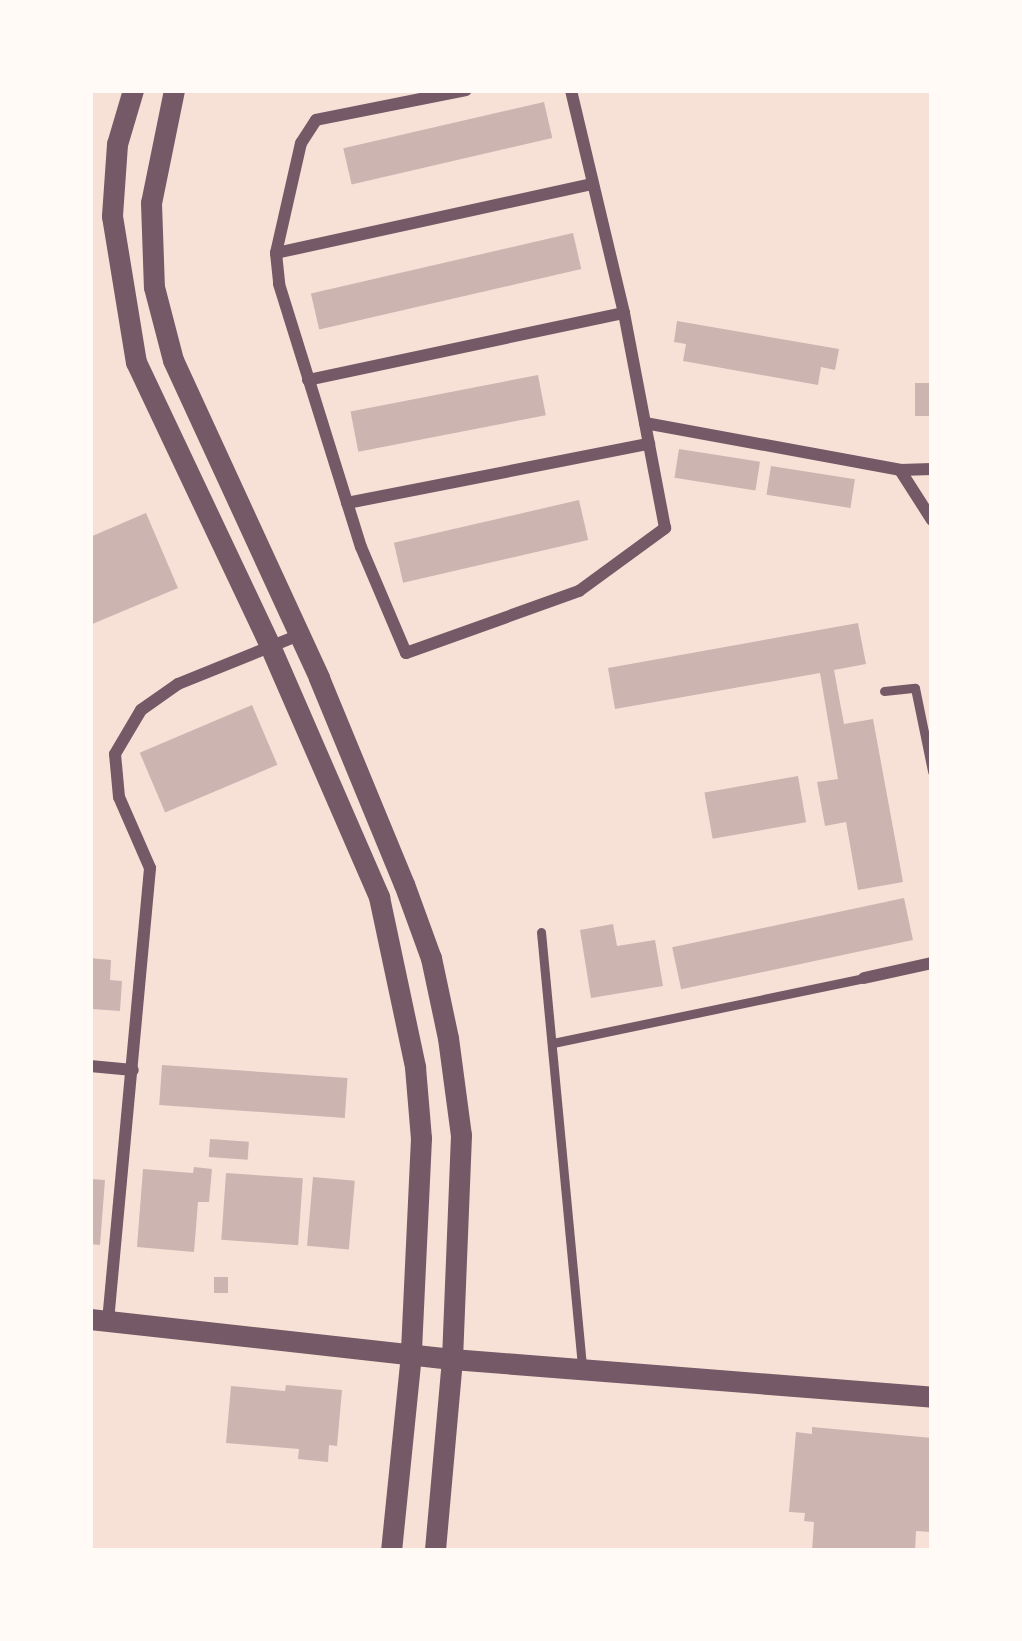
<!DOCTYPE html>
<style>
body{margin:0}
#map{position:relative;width:1022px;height:1641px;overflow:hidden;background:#f7e1d7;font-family:"PT Serif",serif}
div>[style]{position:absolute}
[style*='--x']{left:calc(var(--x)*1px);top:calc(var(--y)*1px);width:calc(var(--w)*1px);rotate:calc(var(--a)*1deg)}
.building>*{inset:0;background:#ccb4b1;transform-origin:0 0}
.service>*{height:9px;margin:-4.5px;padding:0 4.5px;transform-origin:4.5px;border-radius:4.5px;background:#755966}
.minor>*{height:12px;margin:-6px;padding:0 6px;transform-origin:6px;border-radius:6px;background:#755966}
.tertiary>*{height:21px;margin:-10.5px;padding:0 10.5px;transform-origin:10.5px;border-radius:10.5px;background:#755966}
span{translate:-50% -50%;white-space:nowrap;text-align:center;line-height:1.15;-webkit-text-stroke:9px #fffaf5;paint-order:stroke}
.frame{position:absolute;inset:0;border:93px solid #fffaf5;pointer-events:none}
</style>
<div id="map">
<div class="building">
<i style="left:544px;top:102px;width:37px;height:206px;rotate:77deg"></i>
<i style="left:573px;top:233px;width:37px;height:269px;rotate:77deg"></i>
<i style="clip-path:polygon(677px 321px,839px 349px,835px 370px,821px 367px,818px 385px,683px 361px,686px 344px,674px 342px)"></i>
<i style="left:538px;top:375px;width:41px;height:191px;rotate:79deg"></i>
<i style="left:915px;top:383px;width:17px;height:33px"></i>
<i style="left:679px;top:449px;width:82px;height:29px;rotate:9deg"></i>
<i style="left:771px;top:466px;width:85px;height:29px;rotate:9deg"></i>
<i style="left:579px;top:500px;width:41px;height:190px;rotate:77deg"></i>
<i style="clip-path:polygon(146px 513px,178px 588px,90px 625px,90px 537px)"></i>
<i style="clip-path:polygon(858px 623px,866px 664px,834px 670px,844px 724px,873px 719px,903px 882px,858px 890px,846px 822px,825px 826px,817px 782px,838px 779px,820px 673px,615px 709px,608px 668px)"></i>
<i style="left:252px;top:705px;width:65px;height:122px;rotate:67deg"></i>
<i style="left:798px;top:776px;width:47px;height:95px;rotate:80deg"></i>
<i style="left:904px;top:898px;width:43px;height:237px;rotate:78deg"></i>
<i style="clip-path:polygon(613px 924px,617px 946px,655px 940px,663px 986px,591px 998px,580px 930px)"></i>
<i style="clip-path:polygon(90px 958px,111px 960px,110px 980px,122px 981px,120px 1011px,92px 1009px)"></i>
<i style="left:162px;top:1065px;width:186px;height:40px;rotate:4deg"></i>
<i style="left:210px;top:1139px;width:39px;height:18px;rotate:4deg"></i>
<i style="clip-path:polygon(194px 1167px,212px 1169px,209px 1202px,198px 1202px,194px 1252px,137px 1247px,143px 1169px,193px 1173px)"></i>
<i style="left:226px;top:1173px;width:77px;height:67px;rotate:4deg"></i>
<i style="left:313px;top:1177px;width:42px;height:69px;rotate:5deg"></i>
<i style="clip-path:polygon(90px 1179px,105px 1180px,100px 1245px,90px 1244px)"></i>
<i style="left:214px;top:1277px;width:14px;height:16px"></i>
<i style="clip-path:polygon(286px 1385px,342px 1390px,337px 1446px,329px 1445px,328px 1462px,298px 1459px,299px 1449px,226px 1443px,231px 1386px,285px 1391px)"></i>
<i style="clip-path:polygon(812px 1427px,932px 1438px,931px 1532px,916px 1531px,915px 1551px,812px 1551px,814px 1522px,804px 1521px,805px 1513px,789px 1512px,796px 1432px,812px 1434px)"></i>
</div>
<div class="service">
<i style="--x:884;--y:691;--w:31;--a:-6"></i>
<i style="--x:915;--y:688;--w:85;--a:78.4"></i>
<i style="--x:541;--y:932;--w:439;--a:84.6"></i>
<i style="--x:553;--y:1043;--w:318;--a:-11.8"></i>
</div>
<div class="minor">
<i style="--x:466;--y:90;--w:153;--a:168.7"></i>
<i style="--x:316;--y:120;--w:27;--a:123"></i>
<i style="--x:301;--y:143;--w:113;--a:102.8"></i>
<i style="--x:276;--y:253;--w:31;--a:84"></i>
<i style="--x:279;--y:284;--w:275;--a:72.7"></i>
<i style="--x:361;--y:547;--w:115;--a:67"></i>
<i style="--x:406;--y:653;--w:184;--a:-19.7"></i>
<i style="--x:579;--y:591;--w:107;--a:-36.2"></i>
<i style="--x:665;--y:528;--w:219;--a:-100.8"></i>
<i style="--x:624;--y:313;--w:229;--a:-103.4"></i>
<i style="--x:276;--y:253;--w:324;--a:-12.3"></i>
<i style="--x:308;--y:380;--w:323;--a:-12"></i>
<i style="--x:645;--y:423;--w:259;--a:10.4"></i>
<i style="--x:900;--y:470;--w:59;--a:57.4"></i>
<i style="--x:900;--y:470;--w:32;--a:-2"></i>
<i style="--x:347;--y:503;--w:308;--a:-11.1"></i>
<i style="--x:864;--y:978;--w:70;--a:-12.4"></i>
<i style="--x:90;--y:1066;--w:43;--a:5.3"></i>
<i style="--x:108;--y:1321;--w:455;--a:-84.7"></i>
<i style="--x:150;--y:868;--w:77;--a:-113.6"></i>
<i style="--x:119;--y:797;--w:43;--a:-95.3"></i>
<i style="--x:115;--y:754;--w:51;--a:-59.4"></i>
<i style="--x:141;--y:710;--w:45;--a:-35.1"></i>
<i style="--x:178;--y:684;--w:128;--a:-22"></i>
</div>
<div class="tertiary">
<i style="--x:133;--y:90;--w:56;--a:106.5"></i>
<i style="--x:117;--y:144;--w:72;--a:94"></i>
<i style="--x:112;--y:216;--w:148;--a:80.7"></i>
<i style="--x:136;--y:362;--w:314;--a:64.7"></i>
<i style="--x:270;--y:646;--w:274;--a:66.5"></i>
<i style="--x:379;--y:897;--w:174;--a:78"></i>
<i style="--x:415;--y:1067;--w:71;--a:85.2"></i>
<i style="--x:421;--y:1138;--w:216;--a:92.7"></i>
<i style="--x:411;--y:1354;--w:198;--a:95.8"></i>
<i style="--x:174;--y:90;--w:115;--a:101.5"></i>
<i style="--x:151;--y:203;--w:84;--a:88"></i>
<i style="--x:154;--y:287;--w:75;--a:75.4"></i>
<i style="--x:173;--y:360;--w:350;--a:65.3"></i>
<i style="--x:319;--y:678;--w:223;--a:67.6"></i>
<i style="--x:404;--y:884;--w:79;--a:70"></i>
<i style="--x:431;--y:958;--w:82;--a:78"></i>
<i style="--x:448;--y:1038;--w:98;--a:82.4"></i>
<i style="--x:461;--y:1135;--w:224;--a:92.3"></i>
<i style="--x:452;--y:1359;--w:193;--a:95.1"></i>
<i style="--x:90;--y:1319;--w:364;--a:6.3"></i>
<i style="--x:452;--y:1359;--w:482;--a:4.5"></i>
</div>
<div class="frame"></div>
</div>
